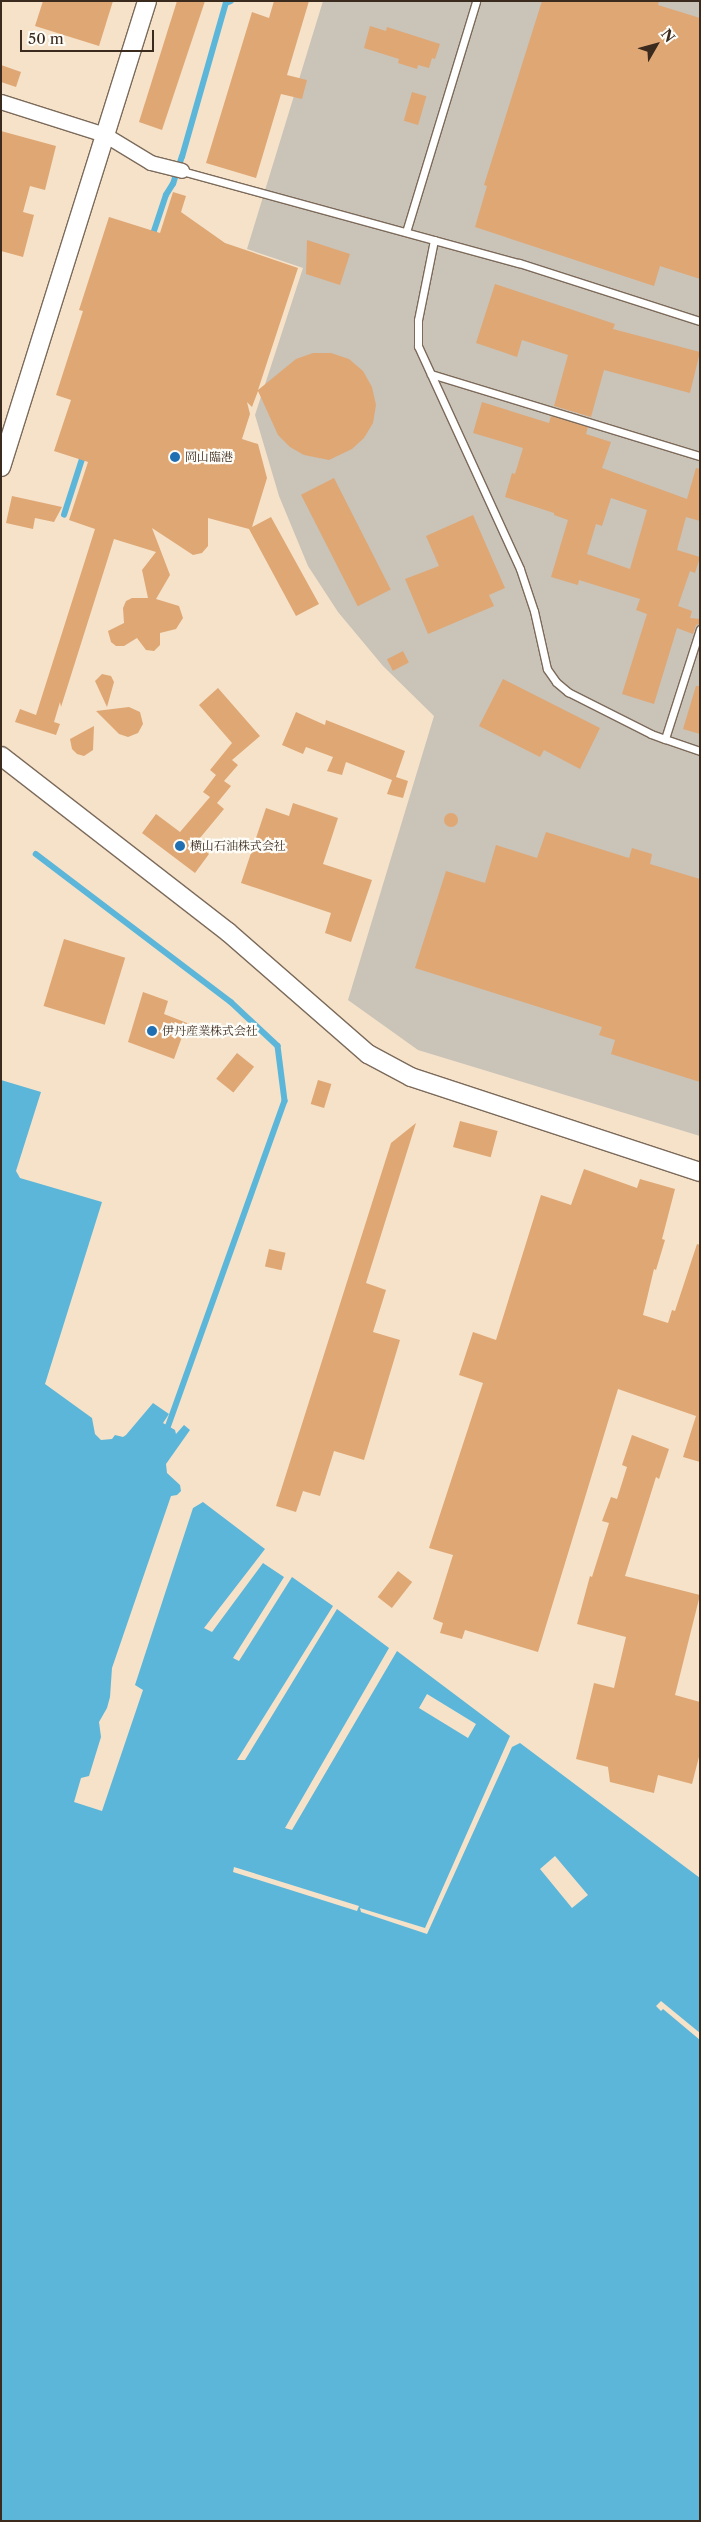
<!DOCTYPE html>
<meta charset="utf-8">
<style>
body{margin:0}
#map{position:relative;width:701px;height:2522px;overflow:hidden;background:#f5e2c9;font-family:"Libre Caslon Text","Noto Serif JP",serif}
div>[style]{position:absolute}
[style*='--x']{left:calc(var(--x)*1px);top:calc(var(--y)*1px);width:calc(var(--w)*1px);rotate:calc(var(--a)*1deg)}
.industrial>*{inset:0;background:#cac3b8}
.water>*{inset:0;background:#5cb6d9}
.stream>*{height:5.5px;margin:-2.75px;padding:0 2.75px;transform-origin:2.75px;border-radius:2.75px;background:#5cb6d9}
.building>*{inset:0;background:#dfa774;transform-origin:0 0}
.round{border-radius:50%}
.roads{filter:drop-shadow(1px 0 #7c6a5a) drop-shadow(-1px 0 #7c6a5a) drop-shadow(0 1px #7c6a5a) drop-shadow(0 -1px #7c6a5a)}
.service>*{height:7px;margin:-3.5px;padding:0 3.5px;transform-origin:3.5px;border-radius:3.5px;background:#fff}
.minor>*{height:14px;margin:-7px;padding:0 7px;transform-origin:7px;border-radius:7px;background:#fff}
.tertiary>*{height:18px;margin:-9px;padding:0 9px;transform-origin:9px;border-radius:9px;background:#fff}
.dots>*{width:14px;height:14px;translate:-50% -50%;box-sizing:border-box;border:2px solid #fdfcf7;border-radius:50%}
span{translate:-50% -50%;white-space:nowrap;text-align:center;line-height:1.15;-webkit-text-stroke:4.5px #fdfcf7;paint-order:stroke}
.poi-label{font-size:12px;color:#3b2a1e}
.left{translate:0 -50%;text-align:left}
.frame{position:absolute;inset:0;border:2px solid #3b2a1e;pointer-events:none}
.north{position:absolute;left:631px;top:20px;width:50px;height:50px;-webkit-text-stroke:4px #fdfcf7;paint-order:stroke;rotate:52deg;font-size:14px;font-weight:700;line-height:20px;text-align:center;color:#3b2a1e}
.north::after{content:'';display:block;margin:auto;width:18px;height:22px;background:#3b2a1e;clip-path:polygon(50% 0,100% 100%,50% 72%,0 100%)}
.scale{position:absolute;left:20px;top:30px;width:134px;height:22px;box-sizing:border-box;border:2px solid #3b2a1e;border-top:0;padding-left:6px;font-size:15px;line-height:18px;white-space:nowrap;color:#3b2a1e;-webkit-text-stroke:4px #fdfcf7;paint-order:stroke}
</style>
<div id="map">
<div class="industrial">
<i style="clip-path:polygon(323px 1px,700px 1px,700px 1136px,418px 1050px,348px 1000px,434px 716px,383px 666px,338px 612px,308px 566px,279px 496px,255px 415px,303px 268px,247px 249px)"></i>
</div>
<div class="water">
<i style="clip-path:polygon(evenodd,1px 1080px,41px 1092px,16px 1171px,20px 1178px,102px 1202px,45px 1384px,92px 1418px,95px 1434px,101px 1440px,112px 1439px,115px 1435px,123px 1437px,126px 1435px,153px 1403px,169px 1414px,163px 1423px,175px 1430px,176px 1434px,184px 1425px,190px 1430px,166px 1464px,167px 1473px,180px 1485px,181px 1491px,177px 1495px,171px 1496px,112px 1668px,110px 1697px,107px 1708px,99px 1722px,101px 1737px,89px 1776px,81px 1778px,74px 1802px,102px 1811px,143px 1690px,135px 1685px,193px 1508px,203px 1502px,265px 1549px,204px 1628px,212px 1632px,263px 1563px,284px 1577px,233px 1658px,239px 1661px,292px 1577px,333px 1606px,237px 1760px,245px 1760px,337px 1609px,389px 1648px,285px 1828px,292px 1830px,397px 1651px,510px 1736px,425px 1928px,360px 1908px,361px 1912px,427px 1934px,512px 1747px,520px 1743px,700px 1878px,700px 2033px,661px 2001px,656px 2006px,661px 2011px,663px 2009px,700px 2040px,700px 2521px,1px 2521px,1px 1080px,427px 1694px,476px 1724px,468px 1738px,419px 1708px,427px 1694px,1px 1080px,555px 1856px,588px 1895px,572px 1908px,540px 1869px,555px 1856px,1px 1080px,234px 1867px,359px 1906px,357px 1911px,233px 1872px,234px 1867px)"></i>
</div>
<div class="stream">
<i style="--x:152;--y:237;--w:44;--a:-71.6"></i>
<i style="--x:166;--y:195;--w:13;--a:-58"></i>
<i style="--x:173;--y:184;--w:28;--a:-72"></i>
<i style="--x:182;--y:157;--w:160;--a:-74.1"></i>
<i style="--x:226;--y:3;--w:5;--a:-22"></i>
<i style="--x:64;--y:515;--w:65;--a:-72.1"></i>
<i style="--x:36;--y:854;--w:245;--a:37.2"></i>
<i style="--x:231;--y:1002;--w:64;--a:43.1"></i>
<i style="--x:278;--y:1046;--w:55;--a:82.7"></i>
<i style="--x:285;--y:1101;--w:350;--a:109.7"></i>
</div>
<div class="building">
<i style="clip-path:polygon(43px 1px,113px 1px,99px 46px,35px 26px)"></i>
<i style="clip-path:polygon(177px 1px,205px 1px,162px 130px,139px 122px)"></i>
<i style="clip-path:polygon(274px 1px,309px 1px,287px 75px,307px 80px,302px 99px,281px 94px,256px 178px,206px 163px,252px 12px,269px 18px)"></i>
<i style="clip-path:polygon(542px 1px,659px 1px,658px 5px,700px 18px,700px 279px,660px 266px,654px 286px,475px 227px,487px 186px,484px 185px)"></i>
<i style="clip-path:polygon(370px 26px,386px 31px,387px 27px,440px 44px,435px 59px,432px 58px,429px 68px,418px 65px,417px 69px,398px 63px,399px 59px,364px 48px)"></i>
<i style="clip-path:polygon(1px 65px,21px 72px,16px 87px,1px 82px)"></i>
<i style="left:412px;top:92px;width:15px;height:30px;rotate:16deg"></i>
<i style="clip-path:polygon(1px 131px,56px 146px,45px 190px,30px 186px,23px 212px,34px 215px,23px 257px,1px 251px)"></i>
<i style="clip-path:polygon(173px 192px,186px 196px,181px 212px,225px 243px,298px 268px,258px 390px,296px 359px,313px 353px,331px 353px,349px 359px,363px 371px,372px 387px,376px 405px,373px 423px,364px 438px,352px 449px,329px 460px,304px 455px,290px 447px,278px 435px,258px 391px,252px 407px,247px 402px,250px 414px,242px 439px,258px 444px,267px 478px,252px 527px,271px 517px,319px 604px,296px 616px,249px 529px,208px 518px,208px 546px,202px 553px,193px 555px,152px 528px,170px 575px,156px 599px,179px 606px,183px 618px,176px 629px,160px 633px,160px 645px,154px 651px,146px 650px,137px 638px,124px 646px,116px 646px,111px 642px,108px 631px,124px 623px,123px 608px,126px 601px,132px 598px,148px 598px,142px 570px,156px 552px,114px 539px,61px 707px,60px 702px,54px 722px,60px 724px,56px 735px,15px 722px,20px 709px,36px 715px,95px 529px,69px 520px,88px 462px,54px 451px,71px 400px,56px 395px,83px 311px,79px 310px,109px 217px,160px 233px)"></i>
<i style="clip-path:polygon(307px 240px,350px 254px,340px 285px,306px 274px)"></i>
<i style="clip-path:polygon(495px 284px,615px 324px,613px 329px,700px 352px,690px 393px,604px 370px,591px 417px,554px 406px,568px 355px,522px 340px,517px 357px,476px 343px)"></i>
<i style="clip-path:polygon(evenodd,482px 402px,549px 423px,551px 416px,588px 427px,586px 434px,611px 442px,602px 468px,687px 499px,696px 468px,700px 469px,700px 521px,686px 517px,677px 550px,700px 557px,695px 573px,690px 571px,678px 606px,692px 611px,690px 618px,700px 619px,700px 624px,696px 625px,693px 634px,677px 628px,654px 704px,622px 694px,647px 614px,636px 610px,640px 599px,579px 580px,578px 585px,551px 577px,568px 520px,554px 515px,554px 513px,505px 497px,512px 473px,515px 474px,523px 448px,473px 433px,482px 402px,611px 498px,647px 510px,630px 569px,587px 554px,596px 524px,602px 526px,611px 498px)"></i>
<i style="left:334px;top:478px;width:125px;height:37px;rotate:63deg"></i>
<i style="clip-path:polygon(12px 496px,62px 507px,54px 522px,35px 518px,33px 529px,6px 523px)"></i>
<i style="clip-path:polygon(473px 515px,505px 588px,489px 595px,494px 606px,428px 634px,405px 579px,439px 566px,426px 536px)"></i>
<i style="left:403px;top:651px;width:13px;height:18px;rotate:63deg"></i>
<i style="clip-path:polygon(102px 674px,111px 676px,114px 682px,107px 707px,95px 681px)"></i>
<i style="clip-path:polygon(503px 679px,600px 728px,580px 769px,544px 750px,540px 757px,479px 726px)"></i>
<i style="clip-path:polygon(696px 686px,700px 686px,700px 734px,683px 729px)"></i>
<i style="clip-path:polygon(218px 688px,260px 736px,232px 760px,238px 765px,224px 781px,231px 786px,217px 803px,224px 809px,195px 844px,209px 854px,195px 873px,142px 833px,156px 814px,180px 832px,210px 797px,203px 792px,216px 775px,210px 770px,232px 743px,199px 705px)"></i>
<i style="clip-path:polygon(129px 707px,140px 712px,143px 724px,138px 733px,128px 737px,119px 734px,96px 711px)"></i>
<i style="clip-path:polygon(296px 712px,325px 725px,326px 720px,405px 751px,396px 777px,408px 781px,403px 798px,387px 794px,392px 780px,346px 762px,342px 775px,327px 771px,333px 757px,306px 747px,303px 754px,282px 745px)"></i>
<i style="clip-path:polygon(94px 726px,93px 750px,84px 756px,77px 754px,72px 749px,70px 739px)"></i>
<i style="clip-path:polygon(293px 803px,338px 818px,323px 864px,372px 880px,351px 942px,325px 933px,331px 913px,241px 883px,266px 808px,289px 816px)"></i>
<i class="round" style="left:444px;top:813px;width:14px;height:14px"></i>
<i style="clip-path:polygon(546px 832px,629px 858px,632px 848px,652px 854px,650px 864px,700px 879px,700px 1082px,611px 1054px,615px 1040px,599px 1035px,602px 1027px,415px 968px,446px 871px,485px 883px,496px 845px,537px 858px)"></i>
<i style="left:64px;top:939px;width:64px;height:70px;rotate:17deg"></i>
<i style="clip-path:polygon(143px 992px,168px 1001px,164px 1014px,187px 1023px,174px 1059px,128px 1042px)"></i>
<i style="left:237px;top:1053px;width:22px;height:33px;rotate:39deg"></i>
<i style="left:318px;top:1080px;width:14px;height:25px;rotate:17deg"></i>
<i style="left:460px;top:1121px;width:39px;height:27px;rotate:15deg"></i>
<i style="clip-path:polygon(416px 1123px,366px 1283px,386px 1290px,373px 1332px,400px 1340px,364px 1460px,334px 1451px,320px 1496px,303px 1491px,296px 1512px,276px 1506px,391px 1143px)"></i>
<i style="clip-path:polygon(584px 1169px,637px 1188px,640px 1179px,675px 1189px,662px 1239px,665px 1240px,656px 1270px,654px 1269px,643px 1315px,668px 1323px,672px 1310px,675px 1311px,697px 1244px,700px 1245px,700px 1462px,683px 1457px,696px 1416px,618px 1389px,538px 1652px,465px 1630px,462px 1639px,440px 1633px,443px 1623px,433px 1619px,453px 1555px,429px 1548px,483px 1383px,459px 1375px,473px 1332px,496px 1340px,541px 1195px,571px 1205px)"></i>
<i style="left:269px;top:1249px;width:17px;height:18px;rotate:13deg"></i>
<i style="clip-path:polygon(632px 1435px,669px 1449px,659px 1479px,656px 1477px,625px 1576px,700px 1595px,675px 1695px,700px 1702px,700px 1753px,692px 1784px,658px 1775px,654px 1793px,610px 1782px,608px 1767px,576px 1759px,594px 1683px,614px 1688px,626px 1637px,577px 1624px,590px 1576px,592px 1577px,609px 1523px,602px 1521px,611px 1497px,617px 1499px,627px 1467px,622px 1465px)"></i>
<i style="left:398px;top:1571px;width:18px;height:33px;rotate:38deg"></i>
</div>
<div class="roads">
<div class="service">
<i style="--x:182;--y:171;--w:349;--a:15.3"></i>
<i style="--x:519;--y:263;--w:190;--a:17.8"></i>
<i style="--x:406;--y:232;--w:241;--a:-73.1"></i>
<i style="--x:434;--y:240;--w:82;--a:101.3"></i>
<i style="--x:418;--y:320;--w:26;--a:90"></i>
<i style="--x:418;--y:346;--w:245;--a:65.4"></i>
<i style="--x:520;--y:569;--w:44;--a:71.6"></i>
<i style="--x:534;--y:611;--w:59;--a:77.4"></i>
<i style="--x:547;--y:669;--w:16;--a:55"></i>
<i style="--x:556;--y:682;--w:16;--a:40"></i>
<i style="--x:568;--y:692;--w:93;--a:26.8"></i>
<i style="--x:651;--y:734;--w:15;--a:20"></i>
<i style="--x:431;--y:374;--w:281;--a:17"></i>
<i style="--x:700;--y:629;--w:115;--a:107.7"></i>
<i style="--x:665;--y:739;--w:37;--a:19"></i>
</div>
<div class="minor">
<i style="--x:1;--y:102;--w:109;--a:17.6"></i>
<i style="--x:105;--y:135;--w:54;--a:31.3"></i>
<i style="--x:151;--y:163;--w:32;--a:14"></i>
</div>
<div class="tertiary">
<i style="--x:1;--y:467;--w:488;--a:-72.6"></i>
<i style="--x:1;--y:756;--w:287;--a:37.8"></i>
<i style="--x:228;--y:932;--w:186;--a:41.1"></i>
<i style="--x:368;--y:1054;--w:49;--a:28.1"></i>
<i style="--x:411;--y:1077;--w:304;--a:18.2"></i>
</div>
</div>
<div class="dots">
<i style="left:175px;top:457px;background:#1f6fb2"></i>
<i style="left:180px;top:846px;background:#1f6fb2"></i>
<i style="left:152px;top:1031px;background:#1f6fb2"></i>
</div>
<div class="poi-label">
<span class="left" style="left:185px;top:457px">岡山臨港</span>
<span class="left" style="left:190px;top:846px">横山石油株式会社</span>
<span class="left" style="left:162px;top:1031px">伊丹産業株式会社</span>
</div>
<div class="frame"></div>
<div class="north">N</div>
<div class="scale">50 m</div>
</div>
